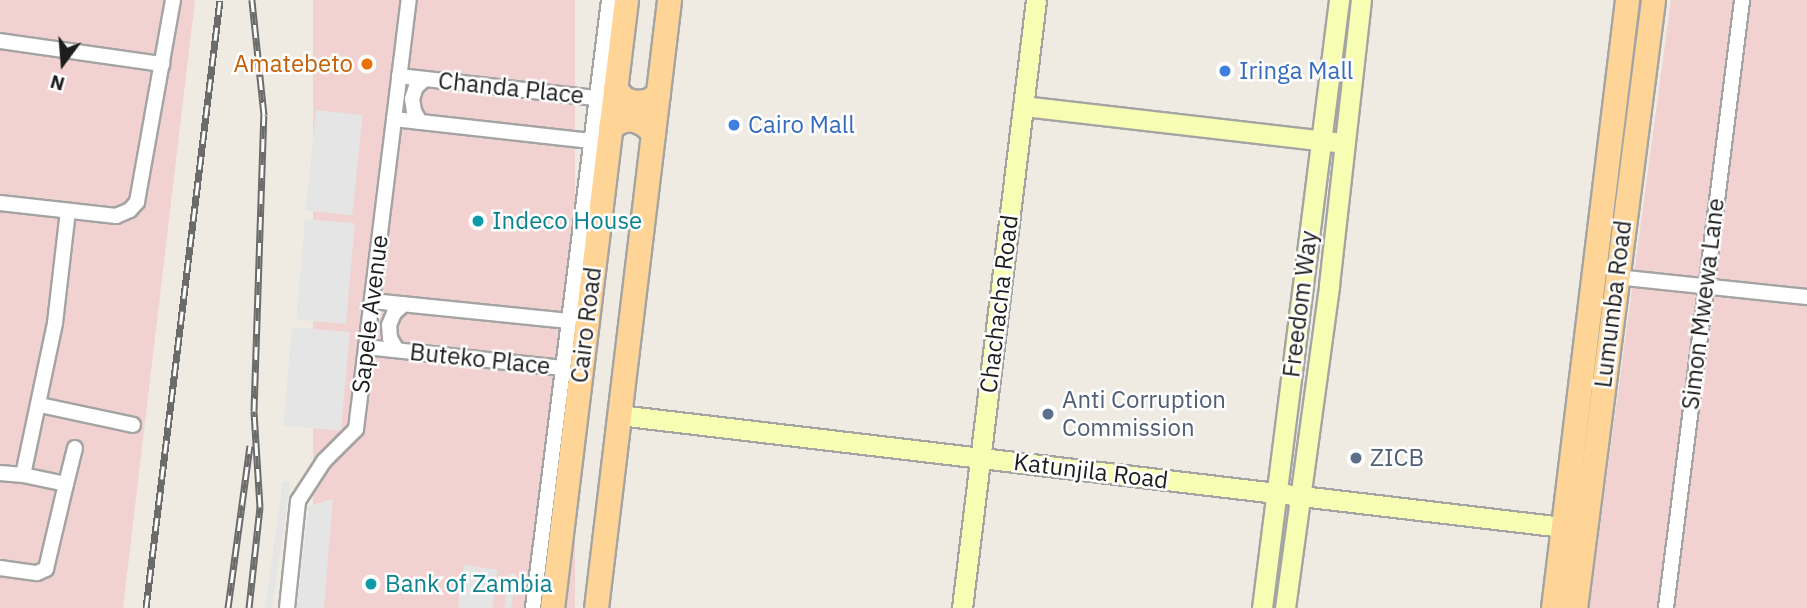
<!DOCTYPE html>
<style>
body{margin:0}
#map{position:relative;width:1807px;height:608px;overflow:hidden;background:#efebe2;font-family:"IBM Plex Sans",sans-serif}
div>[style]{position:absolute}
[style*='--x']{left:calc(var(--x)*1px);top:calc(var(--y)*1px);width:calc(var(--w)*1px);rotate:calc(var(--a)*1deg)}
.commercial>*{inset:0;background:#f1d2d0;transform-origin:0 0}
.parking>*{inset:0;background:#e5e5e5;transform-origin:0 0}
.roads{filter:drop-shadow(2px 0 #a4a4a4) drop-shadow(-2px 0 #a4a4a4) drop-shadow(0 2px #a4a4a4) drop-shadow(0 -2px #a4a4a4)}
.street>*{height:14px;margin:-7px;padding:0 7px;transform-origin:7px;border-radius:7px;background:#fff}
.secondary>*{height:19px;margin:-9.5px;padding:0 9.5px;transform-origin:9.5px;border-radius:9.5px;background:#f7fdb2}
.primary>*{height:23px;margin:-11.5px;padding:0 11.5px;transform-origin:11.5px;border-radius:11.5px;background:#ffd597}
.rail>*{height:7px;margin-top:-3.5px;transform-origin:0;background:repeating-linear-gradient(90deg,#fff 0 13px,#6b6b6b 0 26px);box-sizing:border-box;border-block:2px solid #6b6b6b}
.dots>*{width:19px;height:19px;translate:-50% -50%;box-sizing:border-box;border:4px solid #fff;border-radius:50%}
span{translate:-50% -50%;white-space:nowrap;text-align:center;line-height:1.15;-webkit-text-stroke:5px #fff;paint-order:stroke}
.food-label{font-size:24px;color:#c56008}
.right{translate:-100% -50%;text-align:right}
.shop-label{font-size:24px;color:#366cbe}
.left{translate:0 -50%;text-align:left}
.street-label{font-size:24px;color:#1d1d1d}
.culture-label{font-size:24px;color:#0d838f}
.service-label{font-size:24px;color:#4e5e75}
.north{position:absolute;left:28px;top:28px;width:70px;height:70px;-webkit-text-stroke:5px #fff;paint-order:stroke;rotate:196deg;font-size:19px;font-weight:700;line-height:28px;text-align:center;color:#1d1d1d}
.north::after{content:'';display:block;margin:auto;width:24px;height:32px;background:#1d1d1d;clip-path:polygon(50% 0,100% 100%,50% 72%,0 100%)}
</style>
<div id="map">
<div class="commercial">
<i style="clip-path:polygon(0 0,195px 0,123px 608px,0 608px)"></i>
<i style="left:313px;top:0;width:262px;height:613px"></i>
<i style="clip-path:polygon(1671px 0,1807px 0,1807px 608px,1589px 608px)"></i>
</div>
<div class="parking">
<i style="left:316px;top:110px;width:47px;height:101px;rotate:6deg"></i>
<i style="left:305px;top:219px;width:50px;height:101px;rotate:5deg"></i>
<i style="left:292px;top:327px;width:58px;height:99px;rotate:5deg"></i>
<i style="left:283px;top:481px;width:7px;height:128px;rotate:8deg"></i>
<i style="clip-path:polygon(333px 499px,324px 608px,297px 608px,309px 506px)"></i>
<i style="left:464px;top:565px;width:34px;height:43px;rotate:8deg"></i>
<i style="left:509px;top:573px;width:7px;height:35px;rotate:8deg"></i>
</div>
<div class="roads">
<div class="street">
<i style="--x:0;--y:41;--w:164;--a:8.1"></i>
<i style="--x:399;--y:76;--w:198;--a:6.4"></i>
<i style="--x:394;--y:119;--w:198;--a:6.4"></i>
<i style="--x:420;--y:122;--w:13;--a:-119"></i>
<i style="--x:414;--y:111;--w:12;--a:-99"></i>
<i style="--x:412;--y:99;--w:13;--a:-72"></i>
<i style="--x:416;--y:87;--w:12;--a:-42"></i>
<i style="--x:0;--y:203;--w:117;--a:6.4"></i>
<i style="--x:116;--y:216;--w:15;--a:-23"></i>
<i style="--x:130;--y:210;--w:11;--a:-49"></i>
<i style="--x:137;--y:202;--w:205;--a:-79.9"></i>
<i style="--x:1616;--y:277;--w:192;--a:6"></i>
<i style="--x:372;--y:301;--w:198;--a:5.8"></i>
<i style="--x:366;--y:347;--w:198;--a:6.1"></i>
<i style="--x:397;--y:350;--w:14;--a:-120"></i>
<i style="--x:390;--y:338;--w:13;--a:-94"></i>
<i style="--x:389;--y:325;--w:13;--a:-67"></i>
<i style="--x:394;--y:313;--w:13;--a:-42"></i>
<i style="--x:40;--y:405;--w:95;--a:12.1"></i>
<i style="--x:0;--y:473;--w:23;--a:5"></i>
<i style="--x:66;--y:484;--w:37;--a:-76"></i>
<i style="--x:0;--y:568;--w:37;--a:8"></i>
<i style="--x:37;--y:573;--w:10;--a:-24"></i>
<i style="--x:46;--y:569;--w:87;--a:-76.8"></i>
<i style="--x:66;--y:484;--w:44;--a:-168.2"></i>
<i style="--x:23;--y:475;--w:155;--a:-78.1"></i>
<i style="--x:55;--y:323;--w:113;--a:-83.4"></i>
<i style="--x:287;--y:608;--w:108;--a:-84.1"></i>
<i style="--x:298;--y:501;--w:48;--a:-57"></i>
<i style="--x:324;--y:461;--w:45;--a:-45"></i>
<i style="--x:356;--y:429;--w:432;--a:-83"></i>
<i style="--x:533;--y:608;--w:613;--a:-82.87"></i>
<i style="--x:1666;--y:608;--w:613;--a:-82.87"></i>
</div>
<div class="secondary">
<i style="--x:1023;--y:106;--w:314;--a:6.6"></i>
<i style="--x:619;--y:415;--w:951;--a:6.77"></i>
<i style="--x:962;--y:608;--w:612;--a:-83.06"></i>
<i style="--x:1262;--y:608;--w:613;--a:-82.78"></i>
<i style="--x:1285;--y:608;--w:326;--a:-82.2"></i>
<i style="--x:1329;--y:285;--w:287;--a:-83.6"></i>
</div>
<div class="primary">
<i style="--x:615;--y:88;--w:13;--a:51"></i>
<i style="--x:623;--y:98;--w:12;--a:20"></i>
<i style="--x:634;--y:102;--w:13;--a:-4"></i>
<i style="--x:647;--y:101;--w:13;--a:-32"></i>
<i style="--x:610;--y:128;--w:12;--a:-35"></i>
<i style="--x:620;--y:121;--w:12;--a:-9"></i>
<i style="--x:632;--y:119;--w:13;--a:23"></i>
<i style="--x:644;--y:124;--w:13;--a:45"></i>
<i style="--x:552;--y:608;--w:612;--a:-83.06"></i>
<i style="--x:596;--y:608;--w:612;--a:-83.15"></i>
<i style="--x:1553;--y:608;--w:612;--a:-83.06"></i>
<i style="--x:1575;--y:608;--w:613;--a:-82.69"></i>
</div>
</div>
<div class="rail">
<i style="--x:146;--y:608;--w:612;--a:-83.06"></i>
<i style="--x:228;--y:608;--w:164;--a:-82.3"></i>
<i style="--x:249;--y:608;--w:102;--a:-83.8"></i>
<i style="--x:260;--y:507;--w:96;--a:-93.6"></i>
<i style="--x:254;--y:411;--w:296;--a:-88.1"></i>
<i style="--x:264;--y:115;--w:116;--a:-96"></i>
</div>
<div class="dots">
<i style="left:367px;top:64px;background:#e8710a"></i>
<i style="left:1225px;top:71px;background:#3f7fe0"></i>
<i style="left:734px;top:125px;background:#3f7fe0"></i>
<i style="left:478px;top:221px;background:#0f9aa8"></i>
<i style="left:1048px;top:414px;background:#5c6f8a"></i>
<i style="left:1356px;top:458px;background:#5c6f8a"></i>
<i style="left:371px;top:584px;background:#0f9aa8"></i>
</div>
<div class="food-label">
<span class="right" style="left:353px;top:64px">Amatebeto</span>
</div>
<div class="shop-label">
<span class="left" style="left:1239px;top:71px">Iringa Mall</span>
<span class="left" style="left:748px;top:125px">Cairo Mall</span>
</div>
<div class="street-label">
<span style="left:511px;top:88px;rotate:6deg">Chanda Place</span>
<span style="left:999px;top:304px;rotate:-83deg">Chachacha Road</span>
<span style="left:1300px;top:304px;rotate:-83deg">Freedom Way</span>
<span style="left:1613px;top:304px;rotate:-83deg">Lumumba Road</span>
<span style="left:1703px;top:304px;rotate:-83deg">Simon Mwewa Lane</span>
<span style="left:370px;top:314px;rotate:-83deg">Sapele Avenue</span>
<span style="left:586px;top:325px;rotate:-83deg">Cairo Road</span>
<span style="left:480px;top:359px;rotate:6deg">Buteko Place</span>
<span style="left:1091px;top:471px;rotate:7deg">Katunjila Road</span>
</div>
<div class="culture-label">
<span class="left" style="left:492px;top:221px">Indeco House</span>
<span class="left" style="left:385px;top:584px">Bank of Zambia</span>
</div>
<div class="service-label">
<span class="left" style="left:1062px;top:414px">Anti Corruption<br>Commission</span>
<span class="left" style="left:1370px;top:458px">ZICB</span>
</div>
<div class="north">N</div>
</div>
